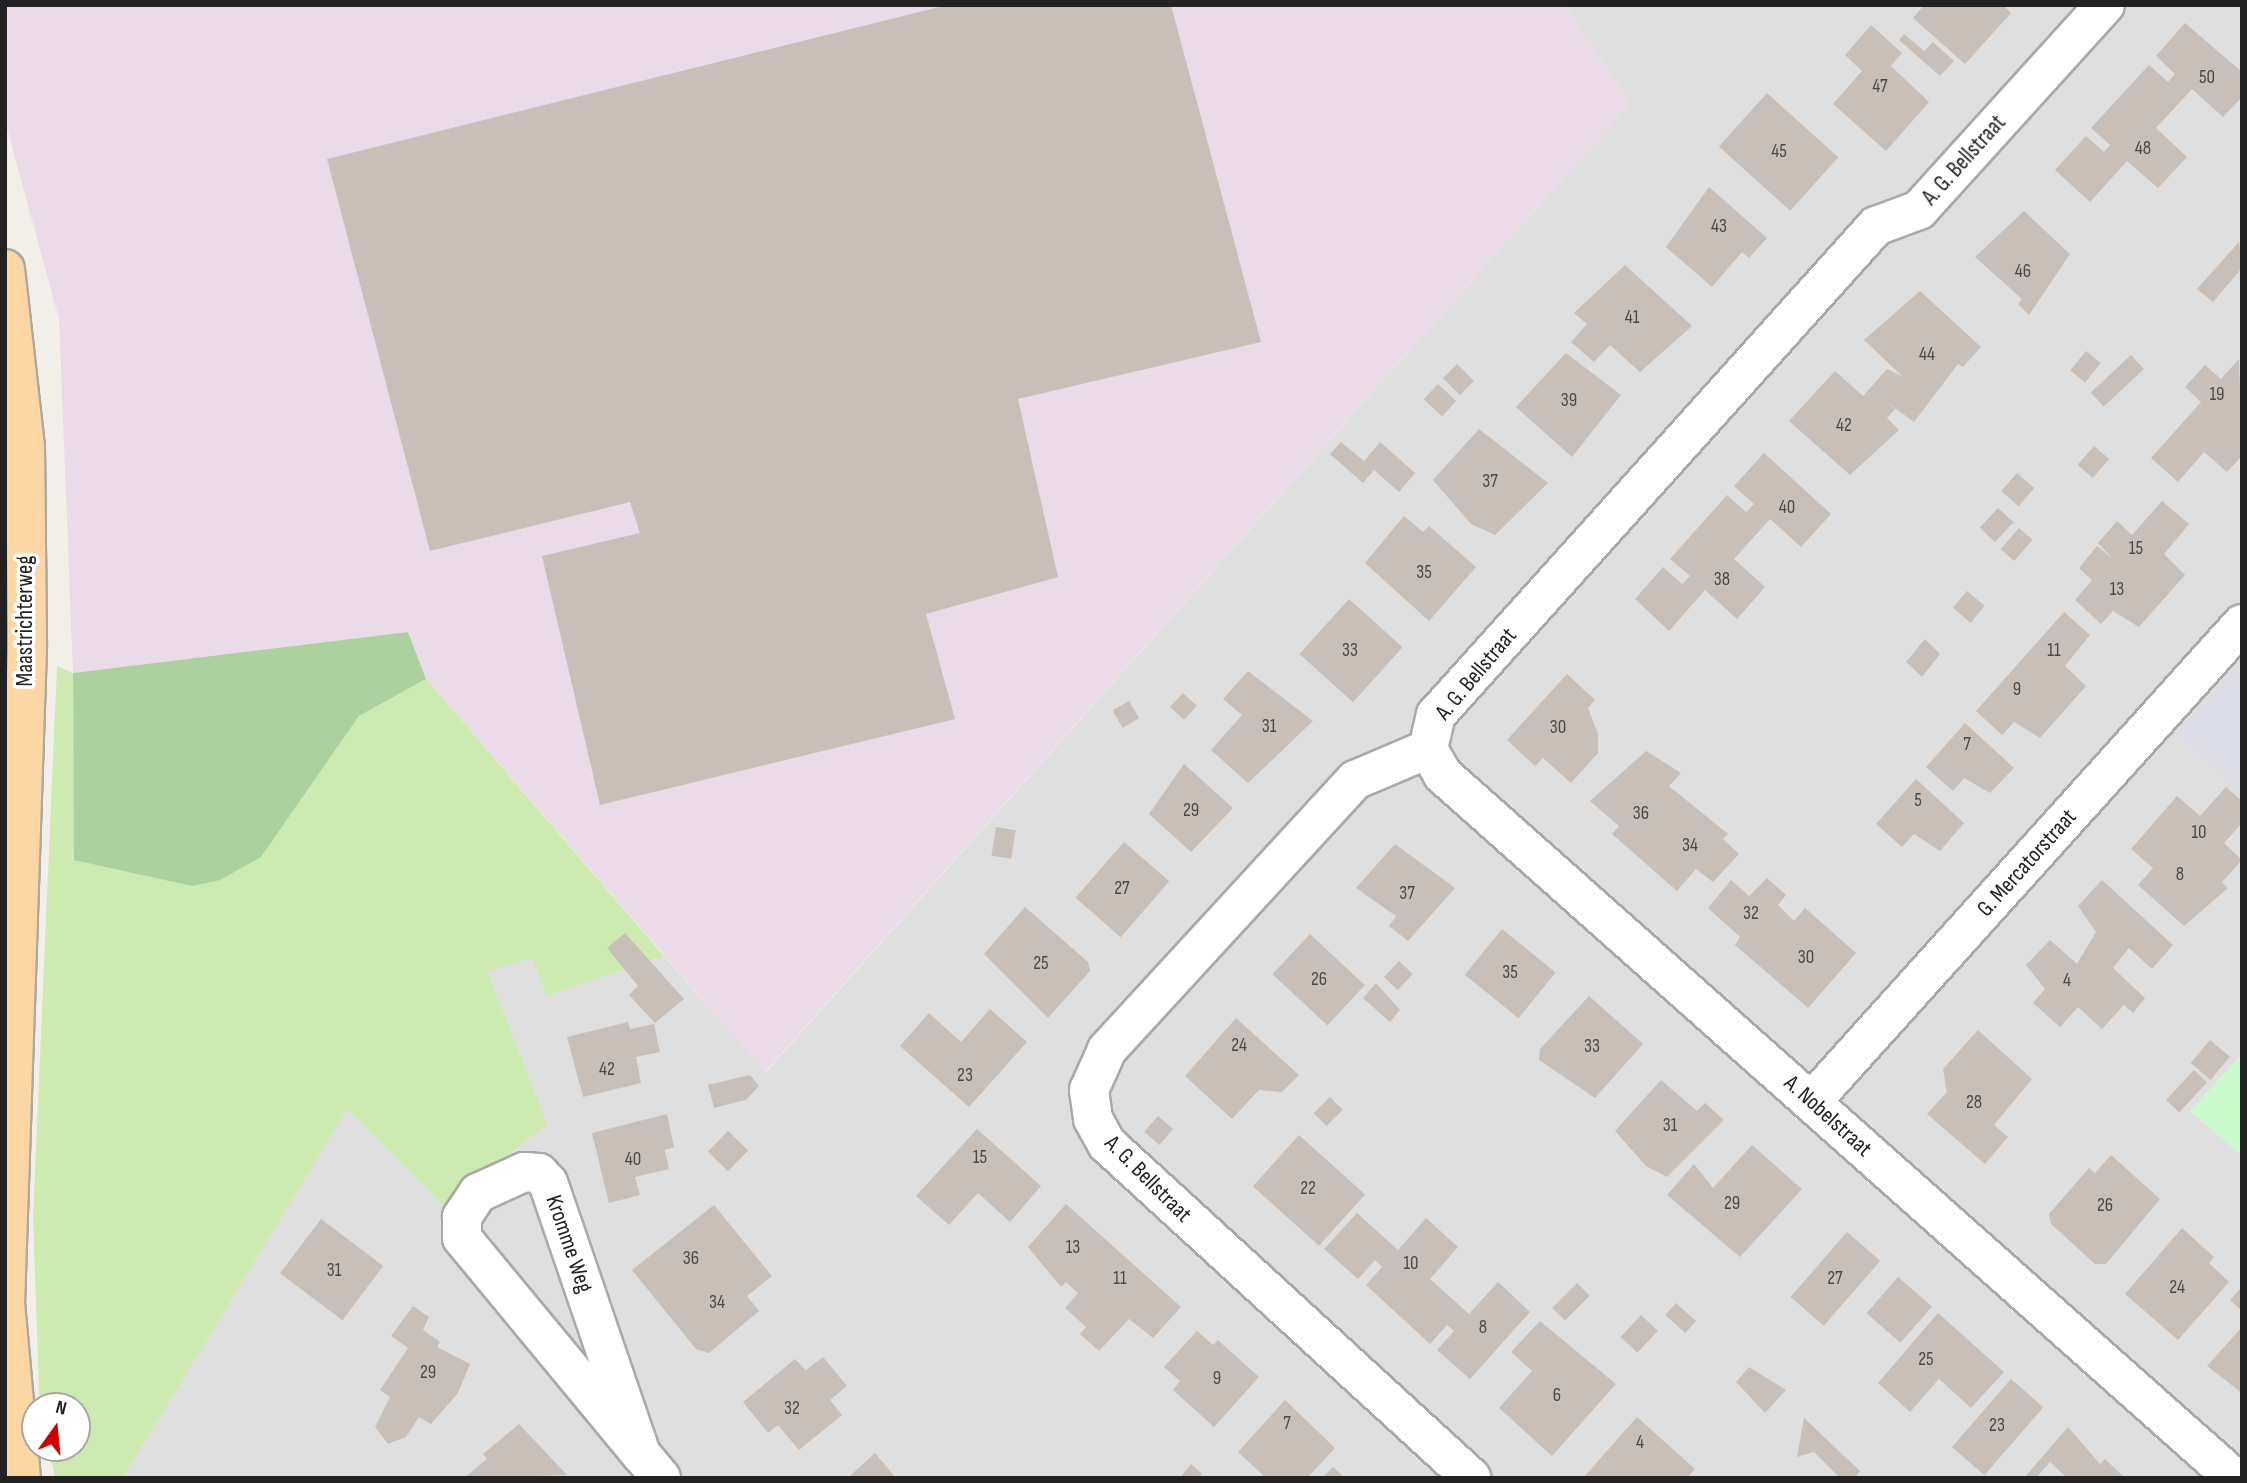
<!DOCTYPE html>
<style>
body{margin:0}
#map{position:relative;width:2247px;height:1483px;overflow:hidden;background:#f2efe9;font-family:"Sofia Sans Condensed",sans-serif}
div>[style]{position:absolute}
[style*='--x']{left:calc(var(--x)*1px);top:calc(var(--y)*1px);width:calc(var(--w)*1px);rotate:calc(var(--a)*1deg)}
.residential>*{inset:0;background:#e0dfdf}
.industrial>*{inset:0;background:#ebdbe8}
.grass>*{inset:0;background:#cdebb0}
.forest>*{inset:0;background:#add19e}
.park>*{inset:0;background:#c8facc}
.plaza>*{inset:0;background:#dddde8}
.building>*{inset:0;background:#c7bfb8;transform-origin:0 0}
.roads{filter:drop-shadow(2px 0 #a9a9a9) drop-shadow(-2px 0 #a9a9a9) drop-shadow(0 2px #a9a9a9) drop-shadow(0 -2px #a9a9a9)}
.minor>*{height:38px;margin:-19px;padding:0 19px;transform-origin:19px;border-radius:19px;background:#fff}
.major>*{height:38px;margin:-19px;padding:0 19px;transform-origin:19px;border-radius:19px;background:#fcd6a4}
span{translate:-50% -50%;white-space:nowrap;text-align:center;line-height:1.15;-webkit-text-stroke:7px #fff;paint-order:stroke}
.number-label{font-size:19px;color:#4b4948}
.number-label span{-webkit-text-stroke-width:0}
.street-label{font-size:23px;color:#222}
.frame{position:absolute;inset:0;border:7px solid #222;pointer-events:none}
.north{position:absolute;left:21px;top:1392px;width:70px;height:70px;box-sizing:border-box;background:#fff;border:2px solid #a7a7a7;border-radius:50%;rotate:15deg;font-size:19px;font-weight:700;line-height:28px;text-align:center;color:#222}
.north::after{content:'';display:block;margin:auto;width:24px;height:32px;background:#d40000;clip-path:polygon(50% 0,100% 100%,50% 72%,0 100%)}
</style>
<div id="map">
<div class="residential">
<i style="clip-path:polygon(1564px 5px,2242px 5px,2242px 1478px,123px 1478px,347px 1108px,443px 1205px,486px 971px,532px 957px,547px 996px,664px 956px,766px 1072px,1630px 103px)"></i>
</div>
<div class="industrial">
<i style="clip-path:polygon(5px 5px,1564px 5px,1630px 103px,765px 1072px,426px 679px,408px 632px,73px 673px,59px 319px,5px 121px)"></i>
</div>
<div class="grass">
<i style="clip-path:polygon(57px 666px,73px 673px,74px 860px,261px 857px,359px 716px,426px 679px,664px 956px,547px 996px,532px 958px,487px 971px,547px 1124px,443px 1205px,347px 1109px,123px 1478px,55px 1478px,49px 1448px,77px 1448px,77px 1406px,42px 1406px,39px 1391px,33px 1217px)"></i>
</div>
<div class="forest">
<i style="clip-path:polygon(408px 632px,426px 679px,359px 716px,261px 857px,220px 880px,192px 886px,74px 860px,73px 673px)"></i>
</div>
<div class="park">
<i style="clip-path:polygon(2242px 1054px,2242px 1156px,2190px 1111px)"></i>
</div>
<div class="plaza">
<i style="clip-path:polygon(2242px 661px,2242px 792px,2176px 733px)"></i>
</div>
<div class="building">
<i style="clip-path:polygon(947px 5px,1171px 5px,1261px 342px,1018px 399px,1058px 577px,926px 614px,955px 719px,600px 805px,542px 556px,640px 533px,630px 502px,430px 551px,327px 159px)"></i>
<i style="clip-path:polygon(1924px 5px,2003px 5px,2011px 13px,1965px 64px,1913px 18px)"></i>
<i style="clip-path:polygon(2185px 23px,2242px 72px,2242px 97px,2223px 117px,2192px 89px,2156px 128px,2187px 157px,2158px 188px,2127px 161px,2090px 202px,2055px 170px,2086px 136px,2104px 152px,2110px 145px,2091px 128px,2149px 65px,2168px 82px,2175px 74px,2156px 56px)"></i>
<i style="clip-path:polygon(1871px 25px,1902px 53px,1891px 66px,1929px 102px,1886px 151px,1833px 104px,1862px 71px,1845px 55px)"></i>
<i style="clip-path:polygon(1904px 34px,1924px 51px,1933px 42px,1954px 61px,1940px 76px,1899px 40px)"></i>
<i style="left:1767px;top:93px;width:96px;height:72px;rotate:42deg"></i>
<i style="clip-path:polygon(1709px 187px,1767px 238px,1749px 258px,1742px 252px,1712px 287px,1666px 247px)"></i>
<i style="clip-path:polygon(2024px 211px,2070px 254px,2029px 315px,2018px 304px,2022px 299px,1975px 257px)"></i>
<i style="clip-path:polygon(2239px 242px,2242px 268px,2213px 302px,2197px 289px)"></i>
<i style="clip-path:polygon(1625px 265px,1692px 326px,1640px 372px,1610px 345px,1594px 362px,1571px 342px,1587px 324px,1574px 313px)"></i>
<i style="clip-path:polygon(1920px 291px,1981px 347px,1963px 367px,1958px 364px,1914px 422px,1888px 403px,1895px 409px,1887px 418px,1899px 430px,1850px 475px,1789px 421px,1835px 371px,1863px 396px,1887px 369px,1902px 376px,1864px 340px)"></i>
<i style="left:2086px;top:351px;width:19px;height:25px;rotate:39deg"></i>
<i style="clip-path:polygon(1566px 353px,1621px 395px,1572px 457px,1516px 407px)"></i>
<i style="left:2131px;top:355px;width:19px;height:55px;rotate:47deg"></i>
<i style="clip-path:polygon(2239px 359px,2242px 456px,2227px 472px,2204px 452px,2178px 482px,2151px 458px,2201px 402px,2185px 387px,2205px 365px,2221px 379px)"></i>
<i style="left:1457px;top:364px;width:24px;height:20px;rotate:45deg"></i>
<i style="left:1438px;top:384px;width:25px;height:21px;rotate:43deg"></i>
<i style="clip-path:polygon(1479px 429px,1548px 483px,1495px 535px,1471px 524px,1433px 480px)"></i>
<i style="clip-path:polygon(1341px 442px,1364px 461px,1380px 442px,1415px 473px,1399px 492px,1374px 470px,1363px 483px,1330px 454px)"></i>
<i style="left:2094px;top:446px;width:20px;height:25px;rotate:41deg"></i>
<i style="clip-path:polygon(1764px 453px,1831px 514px,1801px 547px,1770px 519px,1734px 559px,1765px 587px,1737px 619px,1705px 590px,1669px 631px,1635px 599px,1663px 567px,1682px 584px,1690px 576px,1670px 559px,1727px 495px,1746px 512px,1754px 504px,1734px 486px)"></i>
<i style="left:2017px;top:473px;width:23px;height:24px;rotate:41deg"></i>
<i style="clip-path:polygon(2162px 501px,2189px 524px,2164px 554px,2185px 575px,2139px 627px,2113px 611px,2101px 624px,2075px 600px,2092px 580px,2079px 568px,2097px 546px,2112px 558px,2098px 543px,2117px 521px,2132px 535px)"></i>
<i style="left:1998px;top:508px;width:21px;height:27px;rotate:43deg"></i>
<i style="clip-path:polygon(1404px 516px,1423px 532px,1429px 526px,1476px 567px,1429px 621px,1365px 563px)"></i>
<i style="left:2019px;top:528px;width:18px;height:28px;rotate:41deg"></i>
<i style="left:1967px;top:591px;width:23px;height:22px;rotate:40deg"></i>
<i style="left:1349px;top:599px;width:72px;height:74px;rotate:42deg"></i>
<i style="clip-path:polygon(2064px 612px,2090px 635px,2065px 666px,2086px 686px,2040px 738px,2014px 722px,2002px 735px,1976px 711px)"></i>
<i style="clip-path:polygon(1925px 639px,1940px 654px,1922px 677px,1906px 662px)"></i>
<i style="clip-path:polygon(1248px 671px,1313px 721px,1248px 783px,1211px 750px,1242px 715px,1223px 699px)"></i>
<i style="clip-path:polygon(1567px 674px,1595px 700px,1588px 708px,1598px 734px,1598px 753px,1571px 783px,1543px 758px,1535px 766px,1507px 740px)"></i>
<i style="left:1183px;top:693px;width:19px;height:19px;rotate:43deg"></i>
<i style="left:1129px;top:701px;width:20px;height:19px;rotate:60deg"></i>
<i style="clip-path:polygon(1965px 723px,2014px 768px,1990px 793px,1964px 778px,1953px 791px,1926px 767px)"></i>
<i style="clip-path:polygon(1646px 751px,1681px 773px,1669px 786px,1728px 834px,1723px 839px,1739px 854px,1713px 882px,1696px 869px,1677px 891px,1612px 834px,1619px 826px,1590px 801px)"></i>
<i style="clip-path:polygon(1184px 764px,1233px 808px,1191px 852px,1149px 814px)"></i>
<i style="clip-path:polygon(1916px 779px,1964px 823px,1940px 851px,1914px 834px,1902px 847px,1876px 824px)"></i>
<i style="clip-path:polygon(2226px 787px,2242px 801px,2242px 823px,2224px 843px,2242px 860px,2222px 882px,2228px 888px,2184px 926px,2138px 885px,2153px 868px,2131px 849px,2177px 796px,2200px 816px)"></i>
<i style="left:996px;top:827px;width:20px;height:29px;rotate:9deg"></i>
<i style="left:1124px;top:842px;width:60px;height:74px;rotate:41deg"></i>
<i style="clip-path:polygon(1395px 844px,1455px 888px,1408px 941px,1389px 926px,1396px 916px,1356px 888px)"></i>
<i style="clip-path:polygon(1767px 878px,1786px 895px,1778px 905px,1794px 921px,1805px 908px,1856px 953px,1808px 1008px,1735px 945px,1740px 937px,1708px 908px,1731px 880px,1749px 896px)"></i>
<i style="clip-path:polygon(2102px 880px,2173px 945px,2152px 969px,2129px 948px,2113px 968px,2145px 998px,2133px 1013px,2124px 1005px,2102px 1029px,2078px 1007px,2060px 1027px,2033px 1003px,2045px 989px,2026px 965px,2050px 940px,2077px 964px,2096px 932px,2078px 906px)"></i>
<i style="clip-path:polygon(1025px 907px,1088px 962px,1090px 971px,1048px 1018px,984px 954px)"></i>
<i style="left:1502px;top:929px;width:69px;height:59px;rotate:39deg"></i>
<i style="clip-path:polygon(625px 933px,684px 999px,655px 1023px,629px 995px,638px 986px,607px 948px)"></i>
<i style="left:1310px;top:934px;width:75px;height:55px;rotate:43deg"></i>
<i style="left:1399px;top:961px;width:19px;height:22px;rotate:43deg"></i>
<i style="clip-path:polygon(1376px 983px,1400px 1010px,1390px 1022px,1363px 998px)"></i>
<i style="clip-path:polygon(1589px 996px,1643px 1044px,1595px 1098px,1539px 1060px,1540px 1049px)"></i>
<i style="clip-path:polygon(990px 1009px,1027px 1042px,969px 1107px,900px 1046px,929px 1013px,961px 1042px)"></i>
<i style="clip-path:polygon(1236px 1018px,1299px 1075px,1282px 1092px,1259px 1090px,1232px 1119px,1185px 1076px)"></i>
<i style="clip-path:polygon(628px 1022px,630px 1029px,654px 1024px,660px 1052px,636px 1057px,641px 1083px,583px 1097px,567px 1037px)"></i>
<i style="clip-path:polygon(1978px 1030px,2032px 1079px,1994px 1125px,2008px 1137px,1985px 1164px,1927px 1114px,1947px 1092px,1943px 1069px)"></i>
<i style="left:2210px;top:1040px;width:26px;height:30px;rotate:40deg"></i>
<i style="left:2194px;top:1070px;width:18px;height:41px;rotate:43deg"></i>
<i style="clip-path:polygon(750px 1075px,759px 1086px,746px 1100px,714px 1108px,708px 1085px)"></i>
<i style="clip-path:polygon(1661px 1080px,1697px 1111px,1705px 1103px,1724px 1120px,1667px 1177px,1646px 1166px,1615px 1131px)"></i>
<i style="left:1330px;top:1097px;width:18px;height:23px;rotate:45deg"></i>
<i style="clip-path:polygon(667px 1114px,674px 1147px,665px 1150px,669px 1169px,635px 1177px,640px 1195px,609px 1203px,592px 1133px)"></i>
<i style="left:1158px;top:1116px;width:20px;height:21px;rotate:41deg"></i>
<i style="clip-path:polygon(977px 1129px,1041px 1186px,1010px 1222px,978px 1193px,949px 1225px,916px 1196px)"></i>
<i style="left:728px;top:1131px;width:28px;height:29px;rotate:44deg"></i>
<i style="left:1299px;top:1135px;width:89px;height:69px;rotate:42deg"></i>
<i style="clip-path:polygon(1752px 1145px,1802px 1189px,1740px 1257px,1667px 1195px,1694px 1164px,1713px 1188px)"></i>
<i style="clip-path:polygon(2111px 1155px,2160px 1199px,2106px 1264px,2095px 1264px,2051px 1224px,2049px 1214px,2089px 1168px,2095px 1173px)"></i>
<i style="clip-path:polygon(1066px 1204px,1181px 1307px,1153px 1338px,1129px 1319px,1099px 1351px,1080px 1334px,1086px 1327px,1065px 1308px,1078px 1293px,1066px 1282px,1061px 1287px,1028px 1247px)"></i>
<i style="clip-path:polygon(714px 1205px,772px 1276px,747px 1296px,759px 1311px,709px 1353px,696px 1349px,632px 1270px)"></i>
<i style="clip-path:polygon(1357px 1213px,1398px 1250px,1426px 1218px,1458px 1247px,1430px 1279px,1469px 1314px,1498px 1282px,1530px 1312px,1470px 1379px,1437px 1350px,1454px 1331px,1447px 1325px,1430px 1344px,1366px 1285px,1382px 1267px,1375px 1260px,1358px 1279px,1324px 1249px)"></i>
<i style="left:321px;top:1219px;width:78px;height:68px;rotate:37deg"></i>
<i style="clip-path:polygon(2182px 1228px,2214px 1257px,2209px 1263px,2229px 1282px,2178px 1340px,2125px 1294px)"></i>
<i style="left:1847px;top:1232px;width:44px;height:86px;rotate:41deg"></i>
<i style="left:1898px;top:1277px;width:45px;height:48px;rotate:41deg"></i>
<i style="left:1577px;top:1283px;width:18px;height:35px;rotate:45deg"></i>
<i style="clip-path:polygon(2242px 1287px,2242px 1311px,2230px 1300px)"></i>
<i style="left:1676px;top:1303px;width:27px;height:16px;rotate:42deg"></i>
<i style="clip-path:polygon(413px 1306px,429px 1317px,423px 1330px,440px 1342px,437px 1347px,470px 1364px,458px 1393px,431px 1424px,419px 1417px,406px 1437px,388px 1444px,375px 1427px,390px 1397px,380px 1390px,408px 1348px,391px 1336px)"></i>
<i style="clip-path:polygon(1938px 1313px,2004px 1372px,1971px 1408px,1939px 1379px,1910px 1412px,1878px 1383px)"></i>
<i style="left:1641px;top:1315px;width:23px;height:30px;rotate:43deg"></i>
<i style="clip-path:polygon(1540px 1321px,1616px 1384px,1552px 1456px,1499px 1408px,1532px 1371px,1511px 1352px)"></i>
<i style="clip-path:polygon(2242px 1327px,2242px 1393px,2207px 1366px)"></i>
<i style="clip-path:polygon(1197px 1331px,1213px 1345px,1218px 1340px,1259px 1377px,1214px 1427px,1173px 1390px,1180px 1381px,1164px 1367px)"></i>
<i style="clip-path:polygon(823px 1357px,847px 1386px,830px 1400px,842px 1415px,799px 1450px,778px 1425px,768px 1433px,743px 1402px,795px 1359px,806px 1370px)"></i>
<i style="clip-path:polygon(1749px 1367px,1786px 1390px,1765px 1413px,1736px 1382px)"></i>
<i style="left:2011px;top:1379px;width:43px;height:90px;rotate:41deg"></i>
<i style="clip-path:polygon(1285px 1400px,1335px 1448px,1307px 1478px,1266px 1478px,1238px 1452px)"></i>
<i style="clip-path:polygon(1637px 1417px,1695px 1469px,1687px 1478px,1583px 1478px)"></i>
<i style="clip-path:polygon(1804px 1418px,1860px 1471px,1855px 1478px,1840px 1478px,1814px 1452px,1797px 1457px)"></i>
<i style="clip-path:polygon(519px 1424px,567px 1475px,464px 1478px,487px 1459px,483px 1454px)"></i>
<i style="clip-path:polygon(2068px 1427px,2100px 1464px,2105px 1459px,2125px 1478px,2067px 1478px,2050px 1462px,2036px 1478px,2024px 1478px)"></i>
<i style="clip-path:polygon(875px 1453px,896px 1478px,852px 1478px,851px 1475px)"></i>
<i style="clip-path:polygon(1191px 1464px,1202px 1474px,1198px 1478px,1180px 1478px)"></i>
<i style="clip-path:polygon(1333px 1467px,1345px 1478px,1322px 1478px)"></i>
</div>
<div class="roads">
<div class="minor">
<i style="--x:1428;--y:749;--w:30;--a:60"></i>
<i style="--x:1443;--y:775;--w:1058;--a:41.63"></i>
<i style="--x:1428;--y:749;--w:79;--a:157"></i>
<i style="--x:1355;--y:780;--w:367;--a:132.6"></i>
<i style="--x:1107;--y:1050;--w:44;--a:114.2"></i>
<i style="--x:1089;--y:1090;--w:29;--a:82"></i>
<i style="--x:1093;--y:1119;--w:29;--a:61"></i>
<i style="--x:1107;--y:1144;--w:494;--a:42.5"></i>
<i style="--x:1428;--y:749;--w:35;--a:-77"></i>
<i style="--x:1436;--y:715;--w:658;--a:-48.02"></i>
<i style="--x:1876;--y:226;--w:46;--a:-20.4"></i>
<i style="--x:1919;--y:210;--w:277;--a:-47.8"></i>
<i style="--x:1812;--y:1101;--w:642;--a:-47.97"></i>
<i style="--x:641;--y:1454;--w:287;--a:-108.9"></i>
<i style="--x:548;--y:1183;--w:13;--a:-132"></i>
<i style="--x:539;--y:1173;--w:15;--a:-176"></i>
<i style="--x:524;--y:1172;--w:51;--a:155.5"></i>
<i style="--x:478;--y:1193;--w:29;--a:124"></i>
<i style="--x:462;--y:1217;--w:21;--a:90"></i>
<i style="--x:462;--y:1238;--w:281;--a:50.4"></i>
<i style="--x:641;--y:1454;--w:31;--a:50"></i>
</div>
<div class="major">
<i style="--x:5;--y:269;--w:178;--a:83.6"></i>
<i style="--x:25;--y:446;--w:202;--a:89.4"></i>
<i style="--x:27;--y:648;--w:655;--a:91.92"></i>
<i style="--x:5;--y:1303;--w:176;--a:84.8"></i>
</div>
</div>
<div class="number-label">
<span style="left:2207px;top:78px">50</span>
<span style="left:1880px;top:87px">47</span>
<span style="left:2143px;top:149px">48</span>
<span style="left:1779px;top:152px">45</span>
<span style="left:1719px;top:227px">43</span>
<span style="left:2023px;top:272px">46</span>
<span style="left:1632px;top:318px">41</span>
<span style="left:1927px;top:355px">44</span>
<span style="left:2217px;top:395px">19</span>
<span style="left:1569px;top:401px">39</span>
<span style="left:1844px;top:426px">42</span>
<span style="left:1490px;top:482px">37</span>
<span style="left:1787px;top:508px">40</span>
<span style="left:2136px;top:549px">15</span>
<span style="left:1424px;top:573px">35</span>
<span style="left:1722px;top:580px">38</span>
<span style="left:2117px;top:590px">13</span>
<span style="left:1350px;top:651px">33</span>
<span style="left:2054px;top:651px">11</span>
<span style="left:2017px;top:690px">9</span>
<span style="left:1269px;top:727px">31</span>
<span style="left:1558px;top:728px">30</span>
<span style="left:1967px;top:745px">7</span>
<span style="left:1918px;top:801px">5</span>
<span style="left:1191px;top:811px">29</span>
<span style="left:1641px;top:814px">36</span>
<span style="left:2199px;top:833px">10</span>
<span style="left:1690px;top:846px">34</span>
<span style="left:2180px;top:875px">8</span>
<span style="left:1122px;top:889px">27</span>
<span style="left:1407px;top:894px">37</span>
<span style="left:1751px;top:914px">32</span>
<span style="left:1806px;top:958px">30</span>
<span style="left:1041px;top:964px">25</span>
<span style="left:1510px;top:973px">35</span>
<span style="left:1319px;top:980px">26</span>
<span style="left:2067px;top:981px">4</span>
<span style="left:1239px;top:1046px">24</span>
<span style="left:1592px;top:1047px">33</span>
<span style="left:607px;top:1070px">42</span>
<span style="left:965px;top:1076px">23</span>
<span style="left:1974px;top:1103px">28</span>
<span style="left:1670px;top:1126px">31</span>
<span style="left:980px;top:1158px">15</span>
<span style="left:633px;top:1160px">40</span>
<span style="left:1308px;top:1189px">22</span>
<span style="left:1732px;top:1204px">29</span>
<span style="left:2105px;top:1206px">26</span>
<span style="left:1073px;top:1248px">13</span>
<span style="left:691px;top:1259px">36</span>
<span style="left:1411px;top:1264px">10</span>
<span style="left:334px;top:1271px">31</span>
<span style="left:1120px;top:1279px">11</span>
<span style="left:1835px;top:1279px">27</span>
<span style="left:2177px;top:1288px">24</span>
<span style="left:717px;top:1303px">34</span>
<span style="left:1483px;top:1328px">8</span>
<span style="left:1926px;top:1360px">25</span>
<span style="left:428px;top:1373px">29</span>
<span style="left:1217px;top:1379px">9</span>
<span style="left:1557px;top:1396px">6</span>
<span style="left:792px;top:1409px">32</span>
<span style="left:1287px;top:1424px">7</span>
<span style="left:1997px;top:1426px">23</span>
<span style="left:1640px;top:1443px">4</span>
</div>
<div class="street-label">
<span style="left:1964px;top:160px;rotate:-48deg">A. G. Bellstraat</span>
<span style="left:25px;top:621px;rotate:-90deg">Maastrichterweg</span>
<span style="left:1476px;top:674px;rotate:-50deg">A. G. Bellstraat</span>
<span style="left:2027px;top:863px;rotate:-48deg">G. Mercatorstraat</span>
<span style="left:1828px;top:1116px;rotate:42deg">A. Nobelstraat</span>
<span style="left:1148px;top:1179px;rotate:45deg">A. G. Bellstraat</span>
<span style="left:569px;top:1244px;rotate:71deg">Kromme Weg</span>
</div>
<div class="frame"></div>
<div class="north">N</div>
</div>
